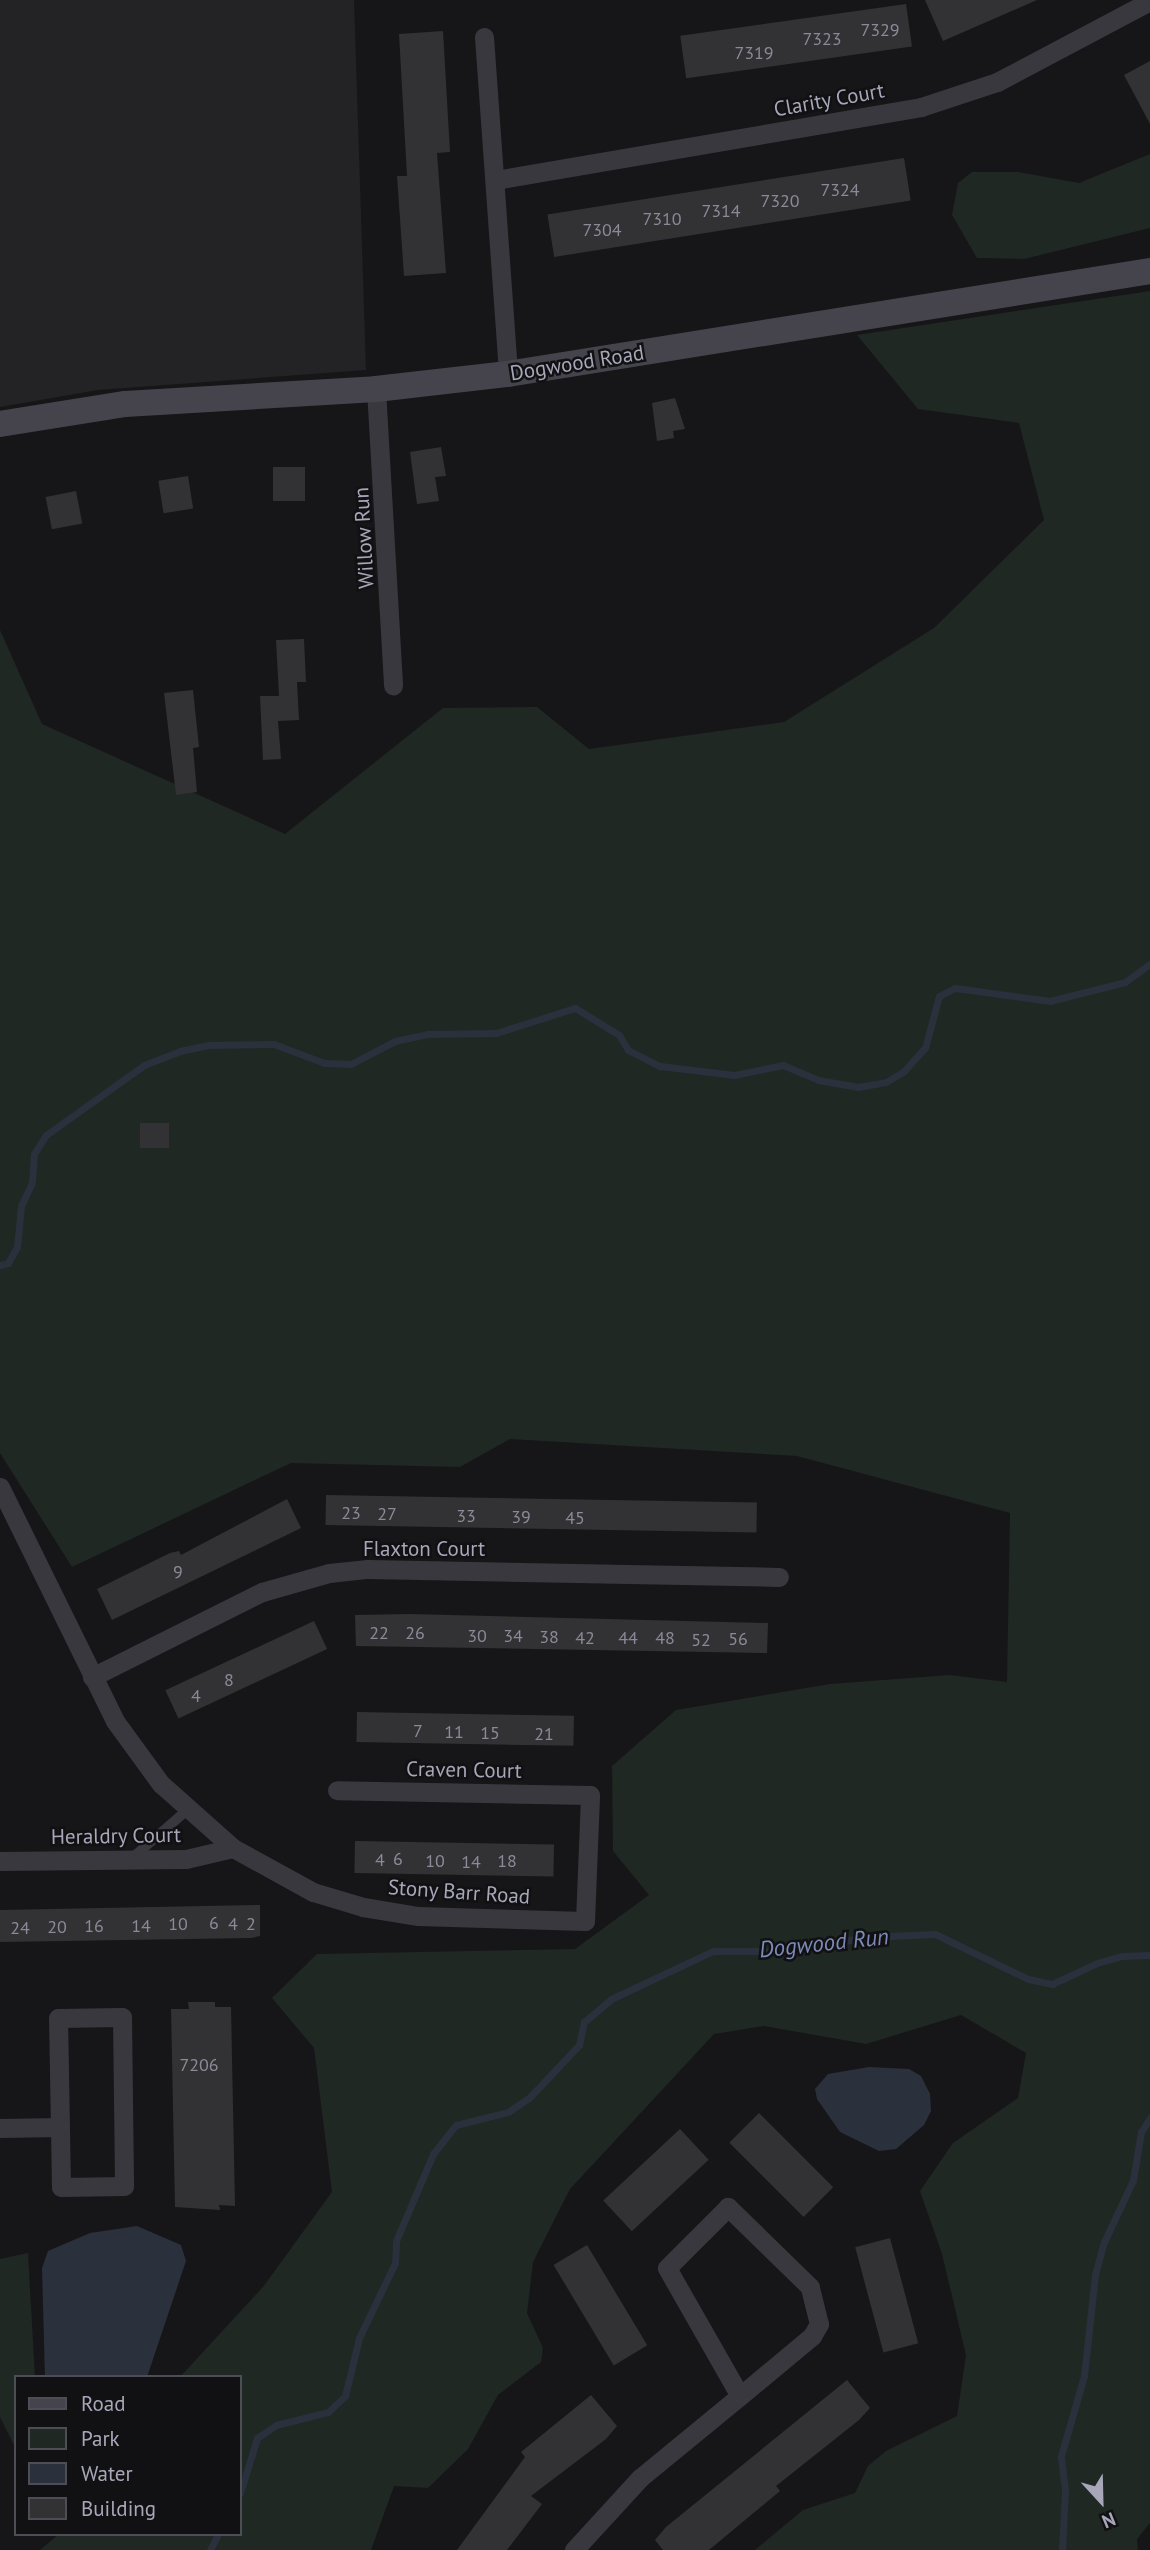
<!DOCTYPE html>
<style>
body{margin:0}
#map{position:relative;width:1150px;height:2550px;overflow:hidden;background:#161618;font-family:"PT Sans",sans-serif}
div>[style]{position:absolute}
[style*='--x']{left:calc(var(--x)*1px);top:calc(var(--y)*1px);width:calc(var(--w)*1px);rotate:calc(var(--a)*1deg)}
.built>*{inset:0;background:#232225}
.green>*{inset:0;background:#1f2823}
.water>*{inset:0;background:#2b303d}
.stream>*{height:7px;margin:-3.5px;padding:0 3.5px;transform-origin:3.5px;border-radius:3.5px;background:#2b303d}
.building>*{inset:0;background:#323134;transform-origin:0 0}
.lane>*{height:10px;margin:-5px;padding:0 5px;transform-origin:5px;border-radius:5px;background:#39383f}
.street>*{height:19px;margin:-9.5px;padding:0 9.5px;transform-origin:9.5px;border-radius:9.5px;background:#39383f}
.secondary>*{height:26px;margin:-13px;padding:0 13px;transform-origin:13px;border-radius:13px;background:#45444d}
span{translate:-50% -50%;white-space:nowrap;text-align:center;line-height:1.15;-webkit-text-stroke:5px #111113;paint-order:stroke}
.number-label{font-size:18px;color:#8a8a98}
.number-label span{-webkit-text-stroke-width:0}
.street-label{font-size:21px;color:#a7a7b9}
.water-label{font-size:23px;color:#7c8ab6;font-style:italic}
.legend{position:absolute;left:14px;top:2375px;width:228px;height:161px;box-sizing:border-box;background:#111113;border:2px solid #4d4d55;margin:0;padding:9px 12px;list-style:none;font-size:21px;color:#a7a7b9}
.legend li{display:flex;align-items:center;gap:14px;height:35px}
.legend b{width:35px;border:2px solid #4d4d55}
.north{position:absolute;left:1066px;top:2466px;width:70px;height:70px;-webkit-text-stroke:5px #111113;paint-order:stroke;rotate:158deg;font-size:19px;font-weight:700;line-height:28px;text-align:center;color:#a7a7b9}
.north::after{content:'';display:block;margin:auto;width:24px;height:32px;background:#a7a7b9;clip-path:polygon(50% 0,100% 100%,50% 72%,0 100%)}
</style>
<div id="map">
<div class="built">
<i style="clip-path:polygon(0 0,354px 0,366px 370px,98px 390px,0 407px)"></i>
</div>
<div class="green">
<i style="clip-path:polygon(1150px 154px,1150px 228px,1024px 259px,977px 258px,952px 215px,958px 183px,972px 172px,1018px 172px,1079px 183px)"></i>
<i style="clip-path:polygon(1150px 291px,1150px 2523px,1137px 2539px,1138px 2550px,755px 2550px,803px 2510px,855px 2493px,868px 2466px,886px 2451px,957px 2416px,966px 2355px,942px 2254px,920px 2191px,953px 2143px,1018px 2098px,1026px 2053px,961px 2015px,866px 2044px,764px 2026px,714px 2034px,570px 2189px,533px 2262px,527px 2313px,543px 2348px,541px 2362px,498px 2395px,468px 2449px,428px 2488px,394px 2486px,371px 2550px,40px 2550px,59px 2534px,240px 2534px,240px 2377px,180px 2377px,263px 2287px,332px 2192px,314px 2048px,272px 1998px,317px 1954px,575px 1949px,649px 1895px,613px 1851px,612px 1766px,676px 1710px,830px 1684px,950px 1675px,1007px 1682px,1010px 1513px,797px 1456px,510px 1439px,460px 1467px,291px 1463px,72px 1567px,0 1453px,0 630px,42px 724px,285px 834px,443px 708px,537px 707px,589px 749px,784px 722px,934px 628px,1044px 520px,1019px 423px,918px 409px,857px 335px)"></i>
<i style="clip-path:polygon(28px 2253px,35px 2377px,16px 2377px,16px 2449px,0 2417px,0 2259px)"></i>
</div>
<div class="water">
<i style="clip-path:polygon(869px 2067px,909px 2069px,921px 2076px,930px 2094px,931px 2111px,924px 2125px,896px 2149px,879px 2151px,840px 2132px,817px 2099px,815px 2089px,828px 2074px)"></i>
<i style="clip-path:polygon(137px 2226px,181px 2245px,186px 2261px,147px 2377px,45px 2377px,42px 2268px,48px 2251px,90px 2233px)"></i>
</div>
<div class="stream">
<i style="--x:0;--y:1265;--w:8;--a:-14"></i>
<i style="--x:8;--y:1263;--w:18;--a:-61"></i>
<i style="--x:17;--y:1247;--w:41;--a:-84.4"></i>
<i style="--x:21;--y:1206;--w:26;--a:-65"></i>
<i style="--x:32;--y:1182;--w:28;--a:-86"></i>
<i style="--x:34;--y:1154;--w:22;--a:-58"></i>
<i style="--x:46;--y:1135;--w:120;--a:-35.5"></i>
<i style="--x:144;--y:1065;--w:39;--a:-21"></i>
<i style="--x:180;--y:1051;--w:30;--a:-12"></i>
<i style="--x:209;--y:1045;--w:65;--a:-0.9"></i>
<i style="--x:274;--y:1044;--w:53;--a:20.8"></i>
<i style="--x:324;--y:1063;--w:27;--a:2"></i>
<i style="--x:351;--y:1064;--w:50;--a:-27.6"></i>
<i style="--x:395;--y:1041;--w:33;--a:-12"></i>
<i style="--x:427;--y:1034;--w:69;--a:-0.8"></i>
<i style="--x:496;--y:1033;--w:83;--a:-17.6"></i>
<i style="--x:575;--y:1008;--w:52;--a:31.5"></i>
<i style="--x:619;--y:1035;--w:17;--a:59"></i>
<i style="--x:628;--y:1050;--w:36;--a:27"></i>
<i style="--x:660;--y:1066;--w:75;--a:6.9"></i>
<i style="--x:734;--y:1075;--w:50;--a:-11.5"></i>
<i style="--x:783;--y:1065;--w:38;--a:23"></i>
<i style="--x:818;--y:1080;--w:41;--a:9.9"></i>
<i style="--x:858;--y:1087;--w:28;--a:-10"></i>
<i style="--x:886;--y:1082;--w:21;--a:-31"></i>
<i style="--x:904;--y:1071;--w:31;--a:-48"></i>
<i style="--x:925;--y:1048;--w:54;--a:-74.9"></i>
<i style="--x:939;--y:996;--w:18;--a:-27"></i>
<i style="--x:955;--y:988;--w:96;--a:7.8"></i>
<i style="--x:1050;--y:1001;--w:77;--a:-14.2"></i>
<i style="--x:1125;--y:982;--w:31;--a:-36"></i>
<i style="--x:240;--y:2493;--w:58;--a:-72.8"></i>
<i style="--x:257;--y:2438;--w:23;--a:-34"></i>
<i style="--x:276;--y:2425;--w:54;--a:-14"></i>
<i style="--x:328;--y:2412;--w:23;--a:-43"></i>
<i style="--x:345;--y:2396;--w:60;--a:-76.4"></i>
<i style="--x:359;--y:2338;--w:83;--a:-64.4"></i>
<i style="--x:395;--y:2263;--w:22;--a:-87"></i>
<i style="--x:396;--y:2241;--w:95;--a:-67"></i>
<i style="--x:433;--y:2154;--w:37;--a:-52"></i>
<i style="--x:456;--y:2125;--w:54;--a:-14"></i>
<i style="--x:508;--y:2112;--w:25;--a:-34"></i>
<i style="--x:529;--y:2098;--w:73;--a:-46.7"></i>
<i style="--x:579;--y:2045;--w:24;--a:-78"></i>
<i style="--x:584;--y:2022;--w:35;--a:-40"></i>
<i style="--x:611;--y:1999;--w:113;--a:-25.2"></i>
<i style="--x:713;--y:1951;--w:80;--a:0"></i>
<i style="--x:793;--y:1951;--w:74;--a:-10.9"></i>
<i style="--x:866;--y:1937;--w:69;--a:-2.5"></i>
<i style="--x:935;--y:1934;--w:103;--a:25.8"></i>
<i style="--x:1028;--y:1979;--w:25;--a:12"></i>
<i style="--x:1052;--y:1984;--w:50;--a:-25"></i>
<i style="--x:1097;--y:1963;--w:26;--a:-16"></i>
<i style="--x:1122;--y:1956;--w:28;--a:-2"></i>
<i style="--x:210;--y:2550;--w:18;--a:-63"></i>
<i style="--x:1062;--y:2550;--w:60;--a:-87.1"></i>
<i style="--x:1065;--y:2490;--w:34;--a:-97"></i>
<i style="--x:1061;--y:2456;--w:83;--a:-74"></i>
<i style="--x:1084;--y:2376;--w:102;--a:-83.8"></i>
<i style="--x:1095;--y:2275;--w:34;--a:-75"></i>
<i style="--x:1104;--y:2242;--w:68;--a:-64.9"></i>
<i style="--x:1133;--y:2180;--w:49;--a:-80.5"></i>
<i style="--x:1141;--y:2132;--w:17;--a:-57"></i>
</div>
<div class="building">
<i style="clip-path:polygon(925px 0,1037px 0,943px 41px)"></i>
<i style="left:906px;top:4px;width:43px;height:228px;rotate:82deg"></i>
<i style="clip-path:polygon(443px 31px,450px 152px,437px 153px,446px 273px,404px 276px,397px 176px,407px 176px,399px 34px)"></i>
<i style="clip-path:polygon(1150px 61px,1150px 124px,1124px 75px)"></i>
<i style="left:904px;top:158px;width:43px;height:361px;rotate:81deg"></i>
<i style="clip-path:polygon(675px 398px,685px 429px,673px 431px,674px 438px,657px 441px,652px 403px)"></i>
<i style="clip-path:polygon(441px 447px,446px 476px,435px 477px,439px 501px,417px 504px,410px 452px)"></i>
<i style="left:305px;top:467px;width:34px;height:32px;rotate:90deg"></i>
<i style="left:188px;top:476px;width:33px;height:30px;rotate:81deg"></i>
<i style="left:76px;top:491px;width:33px;height:31px;rotate:79deg"></i>
<i style="clip-path:polygon(304px 639px,306px 682px,297px 682px,299px 720px,278px 721px,281px 759px,263px 760px,260px 696px,279px 696px,276px 640px)"></i>
<i style="clip-path:polygon(193px 690px,199px 747px,193px 748px,197px 792px,176px 795px,164px 693px)"></i>
<i style="left:140px;top:1123px;width:29px;height:25px"></i>
<i style="left:326px;top:1495px;width:431px;height:30px;rotate:1deg"></i>
<i style="clip-path:polygon(287px 1499px,301px 1528px,112px 1620px,97px 1589px,170px 1553px,179px 1551px,181px 1555px)"></i>
<i style="clip-path:polygon(409px 1614px,768px 1623px,767px 1653px,356px 1646px,355px 1615px)"></i>
<i style="left:314px;top:1621px;width:31px;height:164px;rotate:65deg"></i>
<i style="left:357px;top:1712px;width:217px;height:30px;rotate:1deg"></i>
<i style="left:355px;top:1841px;width:199px;height:32px;rotate:1deg"></i>
<i style="clip-path:polygon(260px 1905px,260px 1936px,251px 1938px,0 1942px,0 1910px)"></i>
<i style="clip-path:polygon(188px 2002px,215px 2002px,215px 2007px,231px 2007px,235px 2206px,219px 2205px,220px 2210px,175px 2207px,171px 2009px,189px 2009px)"></i>
<i style="left:759px;top:2113px;width:105px;height:42px;rotate:45deg"></i>
<i style="left:680px;top:2129px;width:42px;height:105px;rotate:47deg"></i>
<i style="left:890px;top:2238px;width:109px;height:36px;rotate:75deg"></i>
<i style="left:587px;top:2245px;width:117px;height:39px;rotate:59deg"></i>
<i style="clip-path:polygon(847px 2380px,870px 2408px,859px 2420px,776px 2486px,780px 2491px,709px 2550px,663px 2550px,655px 2540px,666px 2527px)"></i>
<i style="clip-path:polygon(591px 2395px,617px 2426px,606px 2439px,531px 2496px,542px 2504px,507px 2550px,457px 2550px,525px 2457px,521px 2452px)"></i>
</div>
<div class="lane">
<i style="--x:131;--y:1859;--w:73;--a:-41.1"></i>
</div>
<div class="street">
<i style="--x:484;--y:37;--w:338;--a:85.9"></i>
<i style="--x:495;--y:180;--w:432;--a:-9.7"></i>
<i style="--x:921;--y:107;--w:80;--a:-18.2"></i>
<i style="--x:997;--y:82;--w:173;--a:-27.9"></i>
<i style="--x:376;--y:389;--w:297;--a:86.7"></i>
<i style="--x:0;--y:1487;--w:261;--a:63.8"></i>
<i style="--x:115;--y:1721;--w:78;--a:53.9"></i>
<i style="--x:161;--y:1784;--w:96;--a:41.6"></i>
<i style="--x:233;--y:1848;--w:91;--a:28.8"></i>
<i style="--x:313;--y:1892;--w:52;--a:16.7"></i>
<i style="--x:363;--y:1907;--w:56;--a:9.3"></i>
<i style="--x:418;--y:1916;--w:167;--a:1.7"></i>
<i style="--x:585;--y:1921;--w:126;--a:-87.7"></i>
<i style="--x:590;--y:1795;--w:253;--a:-178.9"></i>
<i style="--x:92;--y:1677;--w:190;--a:-26.6"></i>
<i style="--x:262;--y:1592;--w:70;--a:-15.8"></i>
<i style="--x:329;--y:1573;--w:39;--a:-6"></i>
<i style="--x:368;--y:1569;--w:411;--a:1.1"></i>
<i style="--x:0;--y:1861;--w:186;--a:-0.6"></i>
<i style="--x:186;--y:1859;--w:48;--a:-13.2"></i>
<i style="--x:122;--y:2017;--w:169;--a:89.3"></i>
<i style="--x:124;--y:2186;--w:63;--a:179.1"></i>
<i style="--x:61;--y:2187;--w:169;--a:-91"></i>
<i style="--x:58;--y:2018;--w:64;--a:-0.9"></i>
<i style="--x:0;--y:2128;--w:60;--a:-1"></i>
<i style="--x:574;--y:2550;--w:98;--a:-47.5"></i>
<i style="--x:640;--y:2478;--w:129;--a:-39.4"></i>
<i style="--x:740;--y:2396;--w:94;--a:-39.8"></i>
<i style="--x:812;--y:2336;--w:14;--a:-60"></i>
<i style="--x:819;--y:2324;--w:38;--a:-104"></i>
<i style="--x:810;--y:2287;--w:115;--a:-135.7"></i>
<i style="--x:728;--y:2207;--w:86;--a:135"></i>
<i style="--x:667;--y:2268;--w:147;--a:60.3"></i>
</div>
<div class="secondary">
<i style="--x:0;--y:424;--w:127;--a:-9.1"></i>
<i style="--x:125;--y:404;--w:251;--a:-3.4"></i>
<i style="--x:376;--y:389;--w:133;--a:-6.5"></i>
<i style="--x:508;--y:374;--w:650;--a:-9.11"></i>
</div>
<div class="number-label">
<span style="left:880px;top:30px">7329</span>
<span style="left:822px;top:39px">7323</span>
<span style="left:754px;top:53px">7319</span>
<span style="left:840px;top:190px">7324</span>
<span style="left:780px;top:201px">7320</span>
<span style="left:721px;top:211px">7314</span>
<span style="left:662px;top:219px">7310</span>
<span style="left:602px;top:230px">7304</span>
<span style="left:351px;top:1513px">23</span>
<span style="left:387px;top:1514px">27</span>
<span style="left:466px;top:1516px">33</span>
<span style="left:521px;top:1517px">39</span>
<span style="left:575px;top:1518px">45</span>
<span style="left:178px;top:1572px">9</span>
<span style="left:379px;top:1633px">22</span>
<span style="left:415px;top:1633px">26</span>
<span style="left:477px;top:1636px">30</span>
<span style="left:513px;top:1636px">34</span>
<span style="left:549px;top:1637px">38</span>
<span style="left:585px;top:1638px">42</span>
<span style="left:628px;top:1638px">44</span>
<span style="left:665px;top:1638px">48</span>
<span style="left:738px;top:1639px">56</span>
<span style="left:701px;top:1640px">52</span>
<span style="left:229px;top:1680px">8</span>
<span style="left:196px;top:1696px">4</span>
<span style="left:418px;top:1731px">7</span>
<span style="left:454px;top:1732px">11</span>
<span style="left:490px;top:1733px">15</span>
<span style="left:544px;top:1734px">21</span>
<span style="left:398px;top:1859px">6</span>
<span style="left:380px;top:1860px">4</span>
<span style="left:435px;top:1861px">10</span>
<span style="left:507px;top:1861px">18</span>
<span style="left:471px;top:1862px">14</span>
<span style="left:214px;top:1923px">6</span>
<span style="left:178px;top:1924px">10</span>
<span style="left:233px;top:1924px">4</span>
<span style="left:251px;top:1924px">2</span>
<span style="left:94px;top:1926px">16</span>
<span style="left:141px;top:1926px">14</span>
<span style="left:57px;top:1927px">20</span>
<span style="left:20px;top:1928px">24</span>
<span style="left:199px;top:2065px">7206</span>
</div>
<div class="street-label">
<span style="left:829px;top:100px;rotate:-10deg">Clarity Court</span>
<span style="left:577px;top:363px;rotate:-9deg">Dogwood Road</span>
<span style="left:364px;top:538px;rotate:-93deg">Willow Run</span>
<span style="left:424px;top:1549px">Flaxton Court</span>
<span style="left:464px;top:1770px;rotate:1deg">Craven Court</span>
<span style="left:116px;top:1836px;rotate:-1deg">Heraldry Court</span>
<span style="left:459px;top:1892px;rotate:4deg">Stony Barr Road</span>
</div>
<div class="water-label">
<span style="left:824px;top:1943px;rotate:-6deg">Dogwood Run</span>
</div>
<ul class="legend">
<li><b style="height:9px;background:#45444d"></b>Road</li>
<li><b style="height:19px;background:#1f2823"></b>Park</li>
<li><b style="height:19px;background:#2b303d"></b>Water</li>
<li><b style="height:19px;background:#323134"></b>Building</li>
</ul>
<div class="north">N</div>
</div>
